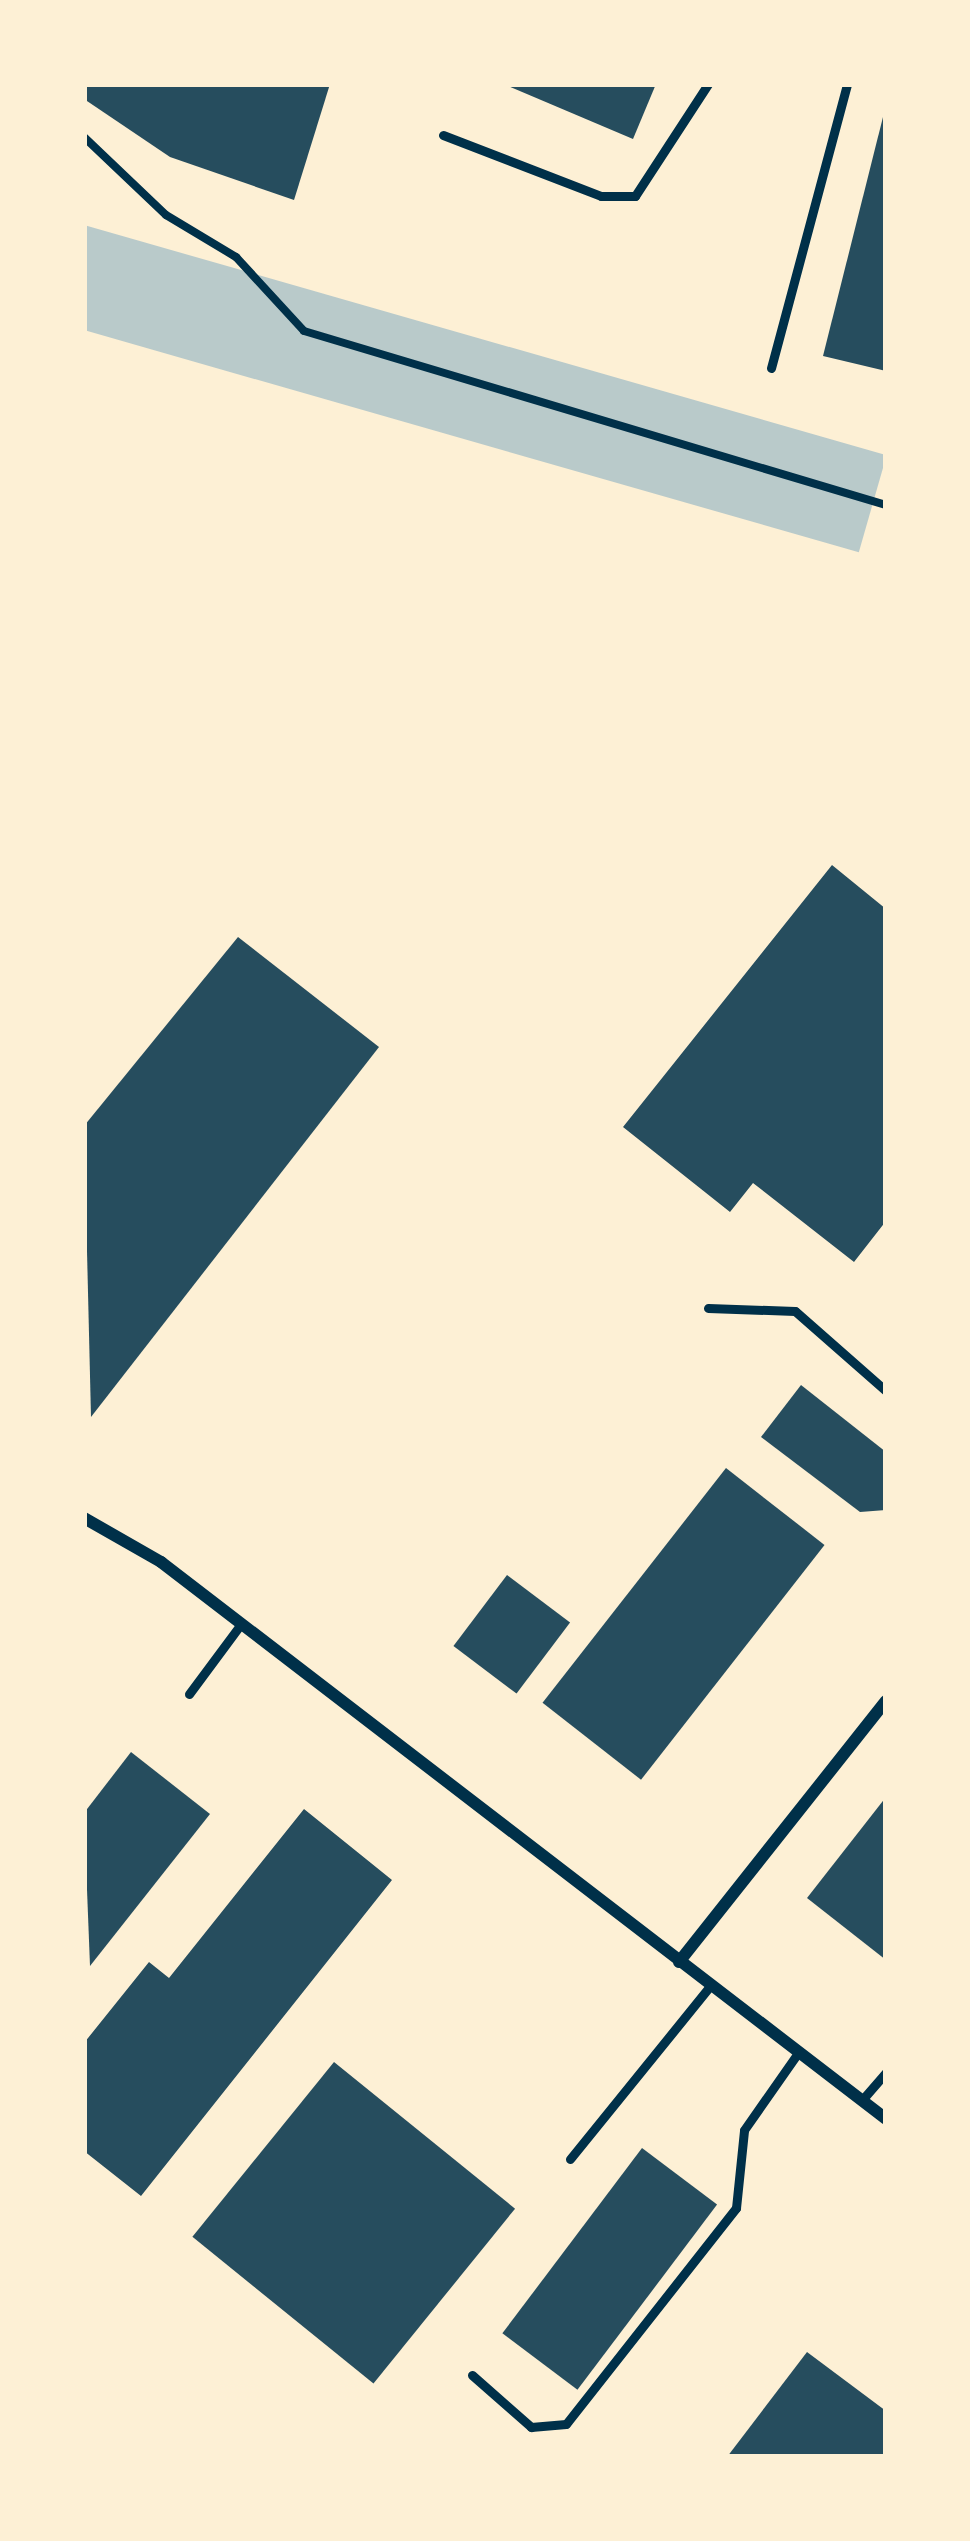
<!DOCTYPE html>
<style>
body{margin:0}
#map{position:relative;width:970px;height:2541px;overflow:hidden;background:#fdf0d5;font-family:"Source Sans 3",sans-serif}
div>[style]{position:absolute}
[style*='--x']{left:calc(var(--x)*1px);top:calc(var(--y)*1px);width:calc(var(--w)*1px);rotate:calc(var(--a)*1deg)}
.green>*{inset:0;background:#b9caca;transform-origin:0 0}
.building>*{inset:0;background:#264d5e;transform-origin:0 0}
.path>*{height:8px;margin:-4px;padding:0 4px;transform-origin:4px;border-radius:4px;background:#003049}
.service>*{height:9px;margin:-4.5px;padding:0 4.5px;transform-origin:4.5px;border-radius:4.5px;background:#003049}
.minor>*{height:12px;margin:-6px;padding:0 6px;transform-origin:6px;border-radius:6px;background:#003049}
span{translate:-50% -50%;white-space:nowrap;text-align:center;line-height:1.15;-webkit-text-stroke:9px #fdf0d5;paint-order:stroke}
.frame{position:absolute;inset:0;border:87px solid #fdf0d5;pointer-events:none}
</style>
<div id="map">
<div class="green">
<i style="left:84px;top:225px;width:835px;height:101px;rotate:16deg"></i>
</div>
<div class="building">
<i style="clip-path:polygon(84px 84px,330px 84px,294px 200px,170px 157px,84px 99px)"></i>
<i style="clip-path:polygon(503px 84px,656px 84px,633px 139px)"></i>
<i style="clip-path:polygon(886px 105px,886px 371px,823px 356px)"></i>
<i style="clip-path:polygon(832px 865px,886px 909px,886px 1221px,854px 1262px,753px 1183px,730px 1212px,623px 1127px)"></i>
<i style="clip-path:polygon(238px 937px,379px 1047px,91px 1417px,84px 1126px)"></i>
<i style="clip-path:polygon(801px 1385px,886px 1452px,886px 1510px,860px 1512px,761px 1437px)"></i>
<i style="left:726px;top:1468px;width:125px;height:298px;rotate:38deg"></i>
<i style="left:507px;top:1575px;width:79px;height:89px;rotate:37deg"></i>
<i style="clip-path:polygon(131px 1752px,210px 1814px,90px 1966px,84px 1813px)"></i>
<i style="clip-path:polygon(886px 1797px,886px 1960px,807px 1898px)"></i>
<i style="clip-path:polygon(304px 1809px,392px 1880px,141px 2196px,84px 2151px,84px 2043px,149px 1962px,169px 1978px)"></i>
<i style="left:334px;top:2062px;width:233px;height:225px;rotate:39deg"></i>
<i style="left:642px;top:2148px;width:94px;height:232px;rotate:37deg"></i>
<i style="clip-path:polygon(807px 2352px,886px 2411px,886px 2457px,727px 2457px)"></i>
</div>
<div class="path">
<i style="--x:84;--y:137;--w:113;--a:43.6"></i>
<i style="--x:166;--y:215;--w:82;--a:31"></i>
<i style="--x:236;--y:257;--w:100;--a:47.4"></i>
<i style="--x:304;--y:331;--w:607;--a:16.65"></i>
</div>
<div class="service">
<i style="--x:443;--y:135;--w:169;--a:21.1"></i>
<i style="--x:601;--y:196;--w:34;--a:0"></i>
<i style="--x:635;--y:196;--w:134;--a:-56.9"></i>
<i style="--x:771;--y:368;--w:294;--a:-75"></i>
<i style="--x:708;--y:1308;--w:87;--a:2"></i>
<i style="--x:795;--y:1311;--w:121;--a:41.3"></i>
<i style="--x:189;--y:1694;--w:87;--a:-53.4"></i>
<i style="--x:862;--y:2100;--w:37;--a:-49"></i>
<i style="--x:570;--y:2159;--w:223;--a:-51"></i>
<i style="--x:472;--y:2375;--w:79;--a:41.4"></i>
<i style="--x:531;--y:2427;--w:35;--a:-5"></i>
<i style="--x:566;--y:2424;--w:275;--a:-51.8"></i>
<i style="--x:736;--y:2208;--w:78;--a:-84.1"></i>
<i style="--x:744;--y:2130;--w:94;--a:-55"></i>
</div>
<div class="minor">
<i style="--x:84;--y:1518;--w:89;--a:29.7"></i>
<i style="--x:161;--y:1562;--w:914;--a:37.53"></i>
<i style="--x:679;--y:1962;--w:333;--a:-51.6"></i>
</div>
<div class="frame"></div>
</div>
